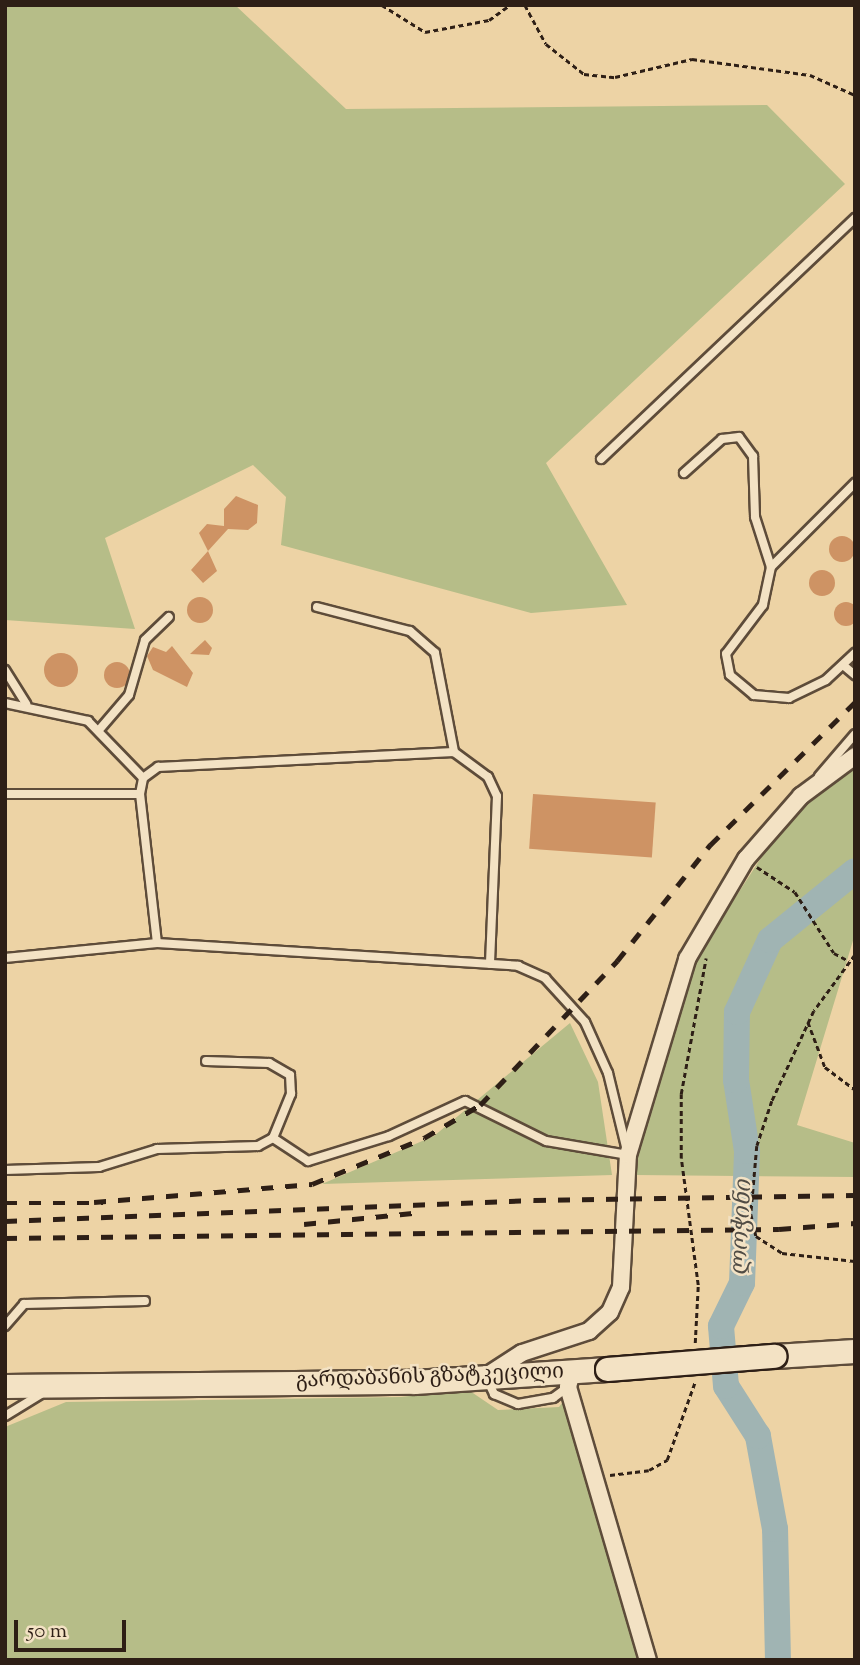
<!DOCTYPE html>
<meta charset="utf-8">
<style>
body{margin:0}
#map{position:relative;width:860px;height:1665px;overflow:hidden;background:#edd3a5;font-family:"Sorts Mill Goudy","Noto Serif Georgian",serif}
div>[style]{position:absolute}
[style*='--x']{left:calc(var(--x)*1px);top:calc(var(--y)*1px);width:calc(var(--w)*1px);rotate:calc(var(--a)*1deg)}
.green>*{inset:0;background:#b6bd88}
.river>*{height:26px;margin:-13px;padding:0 13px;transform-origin:13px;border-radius:13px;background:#a0b4b3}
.building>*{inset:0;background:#ce9364;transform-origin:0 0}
.round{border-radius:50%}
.path>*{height:2.5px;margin-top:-1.25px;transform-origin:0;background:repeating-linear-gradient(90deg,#2e1f16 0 5px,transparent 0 8.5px)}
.roads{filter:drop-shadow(2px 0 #5e4c3a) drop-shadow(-2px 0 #5e4c3a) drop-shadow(0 2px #5e4c3a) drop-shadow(0 -2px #5e4c3a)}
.lane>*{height:8px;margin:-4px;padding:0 4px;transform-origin:4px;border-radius:4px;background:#f3e2c4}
.street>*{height:16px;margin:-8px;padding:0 8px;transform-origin:8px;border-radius:8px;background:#f3e2c4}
.secondary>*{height:23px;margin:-11.5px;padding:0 11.5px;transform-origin:11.5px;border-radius:11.5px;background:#f3e2c4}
.rail>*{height:4.5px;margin-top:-2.25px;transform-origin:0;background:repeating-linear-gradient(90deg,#2e1f16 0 12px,transparent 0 24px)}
.bridges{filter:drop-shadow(2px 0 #2e1f16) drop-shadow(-2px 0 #2e1f16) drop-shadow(0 2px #2e1f16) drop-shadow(0 -2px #2e1f16)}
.secondary-bridge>*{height:23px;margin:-11.5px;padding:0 11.5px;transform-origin:11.5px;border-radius:11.5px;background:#f3e2c4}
span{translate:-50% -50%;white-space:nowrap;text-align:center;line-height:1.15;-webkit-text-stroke:5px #f3e2c4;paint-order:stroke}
.street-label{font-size:21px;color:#2e1f16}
.water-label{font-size:23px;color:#504c45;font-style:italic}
.frame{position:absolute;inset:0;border:7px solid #2e1f16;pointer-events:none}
.scale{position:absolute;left:14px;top:1620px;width:112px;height:32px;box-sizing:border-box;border:4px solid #2e1f16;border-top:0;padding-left:9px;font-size:21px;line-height:24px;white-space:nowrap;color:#2e1f16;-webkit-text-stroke:5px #f3e2c4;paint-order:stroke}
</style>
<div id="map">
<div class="green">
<i style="clip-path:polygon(5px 5px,235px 5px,346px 109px,767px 105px,845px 184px,546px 463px,627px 605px,531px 613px,281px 545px,286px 497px,253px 465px,105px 538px,135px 629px,5px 620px)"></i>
<i style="clip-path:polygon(855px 752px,855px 934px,797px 1125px,855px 1143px,855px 1177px,636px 1175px,637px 1148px,693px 963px,783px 824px)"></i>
<i style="clip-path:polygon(570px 1023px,598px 1082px,612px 1175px,322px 1184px,434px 1136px)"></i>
<i style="clip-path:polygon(467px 1389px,498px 1410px,559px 1407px,565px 1399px,639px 1660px,5px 1660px,5px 1427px,66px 1402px,401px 1397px)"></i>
</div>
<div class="river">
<i style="--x:778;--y:1660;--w:131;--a:-91.3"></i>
<i style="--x:775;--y:1529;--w:95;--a:-100.4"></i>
<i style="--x:758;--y:1436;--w:59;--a:-122.6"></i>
<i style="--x:726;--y:1386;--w:60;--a:-94.8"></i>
<i style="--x:721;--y:1326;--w:48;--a:-64"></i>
<i style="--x:742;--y:1283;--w:132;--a:-87.8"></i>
<i style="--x:747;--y:1151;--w:72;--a:-98.8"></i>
<i style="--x:736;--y:1080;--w:68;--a:-89.2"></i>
<i style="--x:737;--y:1012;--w:79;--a:-65.4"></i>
<i style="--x:770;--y:940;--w:109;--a:-39.1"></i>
</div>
<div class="building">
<i style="clip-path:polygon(236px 496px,258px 505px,257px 523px,248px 530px,228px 529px,208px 551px,217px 571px,203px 583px,191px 570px,208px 551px,199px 533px,207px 524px,224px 526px,224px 509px)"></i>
<i class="round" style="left:829px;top:536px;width:26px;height:26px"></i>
<i class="round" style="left:809px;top:570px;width:26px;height:26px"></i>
<i class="round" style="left:187px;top:597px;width:26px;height:26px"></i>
<i class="round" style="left:834px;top:602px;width:24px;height:24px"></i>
<i style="clip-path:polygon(205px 640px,212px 648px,209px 655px,190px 654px)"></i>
<i style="clip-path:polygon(172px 646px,193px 673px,187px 687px,153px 670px,147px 656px,153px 647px,166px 652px)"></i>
<i class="round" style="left:44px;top:653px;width:34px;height:34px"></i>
<i class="round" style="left:104px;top:662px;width:26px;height:26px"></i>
<i style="left:533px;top:794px;width:123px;height:55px;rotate:4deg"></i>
</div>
<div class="path">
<i style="--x:382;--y:5;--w:51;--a:32.1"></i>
<i style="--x:425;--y:32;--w:65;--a:-10.6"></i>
<i style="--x:489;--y:20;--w:26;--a:-36"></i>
<i style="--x:525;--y:5;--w:44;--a:61.7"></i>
<i style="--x:546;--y:44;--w:48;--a:38.3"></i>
<i style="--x:584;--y:74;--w:31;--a:6"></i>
<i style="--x:615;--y:77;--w:79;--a:-13.2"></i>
<i style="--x:692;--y:59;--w:119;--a:7.7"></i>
<i style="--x:810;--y:75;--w:49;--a:24"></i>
<i style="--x:757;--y:867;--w:45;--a:33.3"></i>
<i style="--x:795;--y:892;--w:72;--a:57.4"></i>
<i style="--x:834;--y:953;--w:17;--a:28"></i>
<i style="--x:855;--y:955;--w:69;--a:126.2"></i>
<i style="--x:814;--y:1011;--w:99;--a:115"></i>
<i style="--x:772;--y:1101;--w:47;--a:108.4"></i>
<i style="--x:757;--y:1146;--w:68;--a:95"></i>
<i style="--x:751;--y:1214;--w:23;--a:77"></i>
<i style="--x:756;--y:1236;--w:31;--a:33"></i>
<i style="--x:782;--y:1253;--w:73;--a:6.3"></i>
<i style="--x:808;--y:1022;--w:48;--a:69.3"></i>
<i style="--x:825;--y:1067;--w:38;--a:37"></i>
<i style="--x:695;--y:1343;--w:58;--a:-87"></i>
<i style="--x:698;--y:1285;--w:128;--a:-97.6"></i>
<i style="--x:681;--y:1158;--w:64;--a:-90"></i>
<i style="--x:681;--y:1094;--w:138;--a:-79.6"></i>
<i style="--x:610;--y:1475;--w:39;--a:-7"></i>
<i style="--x:649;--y:1470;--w:21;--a:-29"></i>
<i style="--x:667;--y:1460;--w:83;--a:-70.3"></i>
</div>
<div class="roads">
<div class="lane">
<i style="--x:601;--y:459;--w:350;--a:-43.5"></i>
<i style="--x:684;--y:473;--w:51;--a:-41.8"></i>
<i style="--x:722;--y:439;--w:17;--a:-7"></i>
<i style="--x:739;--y:437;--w:24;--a:54"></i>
<i style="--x:753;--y:456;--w:61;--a:88.1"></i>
<i style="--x:755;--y:517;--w:52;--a:72.3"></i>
<i style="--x:771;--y:567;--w:39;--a:102"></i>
<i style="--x:763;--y:605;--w:61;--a:127.1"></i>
<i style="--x:726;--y:654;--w:21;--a:79"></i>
<i style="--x:730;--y:675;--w:31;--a:40"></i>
<i style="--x:754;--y:695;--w:35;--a:5"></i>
<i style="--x:789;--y:698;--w:41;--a:-25.9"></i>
<i style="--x:826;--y:680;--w:40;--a:-43"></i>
<i style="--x:771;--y:567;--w:119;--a:-45"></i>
<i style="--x:317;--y:607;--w:96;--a:14.5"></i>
<i style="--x:410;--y:631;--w:33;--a:41"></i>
<i style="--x:435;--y:653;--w:101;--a:79.1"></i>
<i style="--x:843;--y:665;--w:16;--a:40"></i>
<i style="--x:5;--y:670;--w:40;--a:58"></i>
<i style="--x:5;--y:703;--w:85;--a:12.2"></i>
<i style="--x:88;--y:721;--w:79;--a:46"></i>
<i style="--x:99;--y:730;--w:46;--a:-49.4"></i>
<i style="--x:129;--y:695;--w:57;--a:-73.8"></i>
<i style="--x:145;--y:640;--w:33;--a:-44"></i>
<i style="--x:819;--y:776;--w:55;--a:-49.4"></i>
<i style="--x:5;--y:794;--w:135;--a:0"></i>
<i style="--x:157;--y:943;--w:150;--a:-96.5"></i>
<i style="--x:140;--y:794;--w:16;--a:-79"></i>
<i style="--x:143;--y:778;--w:19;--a:-36"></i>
<i style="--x:158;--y:767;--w:296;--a:-2.9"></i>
<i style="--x:454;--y:752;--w:42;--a:36.3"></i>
<i style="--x:488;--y:777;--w:21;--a:65"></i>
<i style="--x:497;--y:796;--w:168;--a:92.4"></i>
<i style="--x:5;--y:958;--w:153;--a:-5.6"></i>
<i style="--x:157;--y:943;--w:362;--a:3.6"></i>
<i style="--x:518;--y:966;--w:30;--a:24"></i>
<i style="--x:545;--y:978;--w:59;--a:47.7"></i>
<i style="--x:585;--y:1022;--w:56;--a:65.7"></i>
<i style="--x:608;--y:1073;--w:84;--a:76.3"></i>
<i style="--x:628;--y:1155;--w:83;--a:-170.3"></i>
<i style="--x:546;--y:1141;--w:90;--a:-153.7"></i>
<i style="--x:465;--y:1101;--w:84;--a:155.3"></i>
<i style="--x:389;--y:1136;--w:85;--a:162.8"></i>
<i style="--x:308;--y:1161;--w:42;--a:-146.7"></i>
<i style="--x:273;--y:1138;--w:48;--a:-67.8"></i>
<i style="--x:291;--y:1094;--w:19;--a:-93"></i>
<i style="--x:290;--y:1075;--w:24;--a:-150"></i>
<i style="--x:269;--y:1063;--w:63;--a:-178.2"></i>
<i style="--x:5;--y:1170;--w:94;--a:-1.8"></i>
<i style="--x:99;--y:1167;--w:61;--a:-17.2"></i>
<i style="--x:157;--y:1149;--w:101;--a:-1.7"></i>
<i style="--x:258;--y:1146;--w:17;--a:-28"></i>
<i style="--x:5;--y:1326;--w:29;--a:-49"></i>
<i style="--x:24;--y:1304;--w:121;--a:-1.4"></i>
<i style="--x:487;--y:1379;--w:17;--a:65"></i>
<i style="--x:494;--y:1394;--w:26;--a:23"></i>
<i style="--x:518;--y:1404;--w:36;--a:-10"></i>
<i style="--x:553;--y:1398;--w:19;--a:-36"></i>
<i style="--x:5;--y:1416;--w:42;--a:-31.4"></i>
</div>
<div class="street">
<i style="--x:572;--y:1372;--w:16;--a:105"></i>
<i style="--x:568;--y:1387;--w:284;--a:73.7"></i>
<i style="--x:488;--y:1375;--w:40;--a:-32.9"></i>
<i style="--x:522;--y:1353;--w:71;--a:-18.2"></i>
<i style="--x:589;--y:1331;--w:28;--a:-42"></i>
<i style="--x:610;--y:1312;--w:27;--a:-66"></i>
<i style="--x:621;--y:1287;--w:132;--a:-87"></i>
<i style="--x:628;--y:1155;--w:205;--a:-73.2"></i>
<i style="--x:687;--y:959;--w:116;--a:-59.5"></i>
<i style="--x:746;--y:859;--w:84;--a:-48.9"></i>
<i style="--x:801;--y:796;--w:67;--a:-36.5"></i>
</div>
<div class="secondary">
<i style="--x:774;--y:1356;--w:81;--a:-3.5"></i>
<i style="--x:5;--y:1386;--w:410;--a:-0.6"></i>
<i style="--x:415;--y:1382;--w:192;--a:-3.9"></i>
</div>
</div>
<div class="rail">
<i style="--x:94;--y:1202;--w:219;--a:-4.7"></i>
<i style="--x:312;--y:1184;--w:121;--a:-22.3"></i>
<i style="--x:424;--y:1138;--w:65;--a:-30.5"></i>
<i style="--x:480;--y:1105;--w:199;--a:-46.4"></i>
<i style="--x:617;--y:961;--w:149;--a:-51.3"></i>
<i style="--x:710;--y:845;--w:204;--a:-44.6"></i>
<i style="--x:5;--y:1203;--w:98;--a:0"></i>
<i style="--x:5;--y:1221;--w:529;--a:-2.27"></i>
<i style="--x:534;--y:1200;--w:321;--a:-0.9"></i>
<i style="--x:304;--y:1224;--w:109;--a:-5.8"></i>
<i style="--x:5;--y:1238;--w:774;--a:-0.67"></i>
<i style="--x:779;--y:1229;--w:76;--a:-4.5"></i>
</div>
<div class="bridges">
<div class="secondary-bridge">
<i style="--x:607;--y:1369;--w:168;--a:-4.5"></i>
</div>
</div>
<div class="street-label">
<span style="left:430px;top:1377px;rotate:-2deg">გარდაბანის გზატკეცილი</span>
</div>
<div class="water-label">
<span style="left:743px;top:1228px;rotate:-87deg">ლოჭინი</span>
</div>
<div class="frame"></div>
<div class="scale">50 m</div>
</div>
